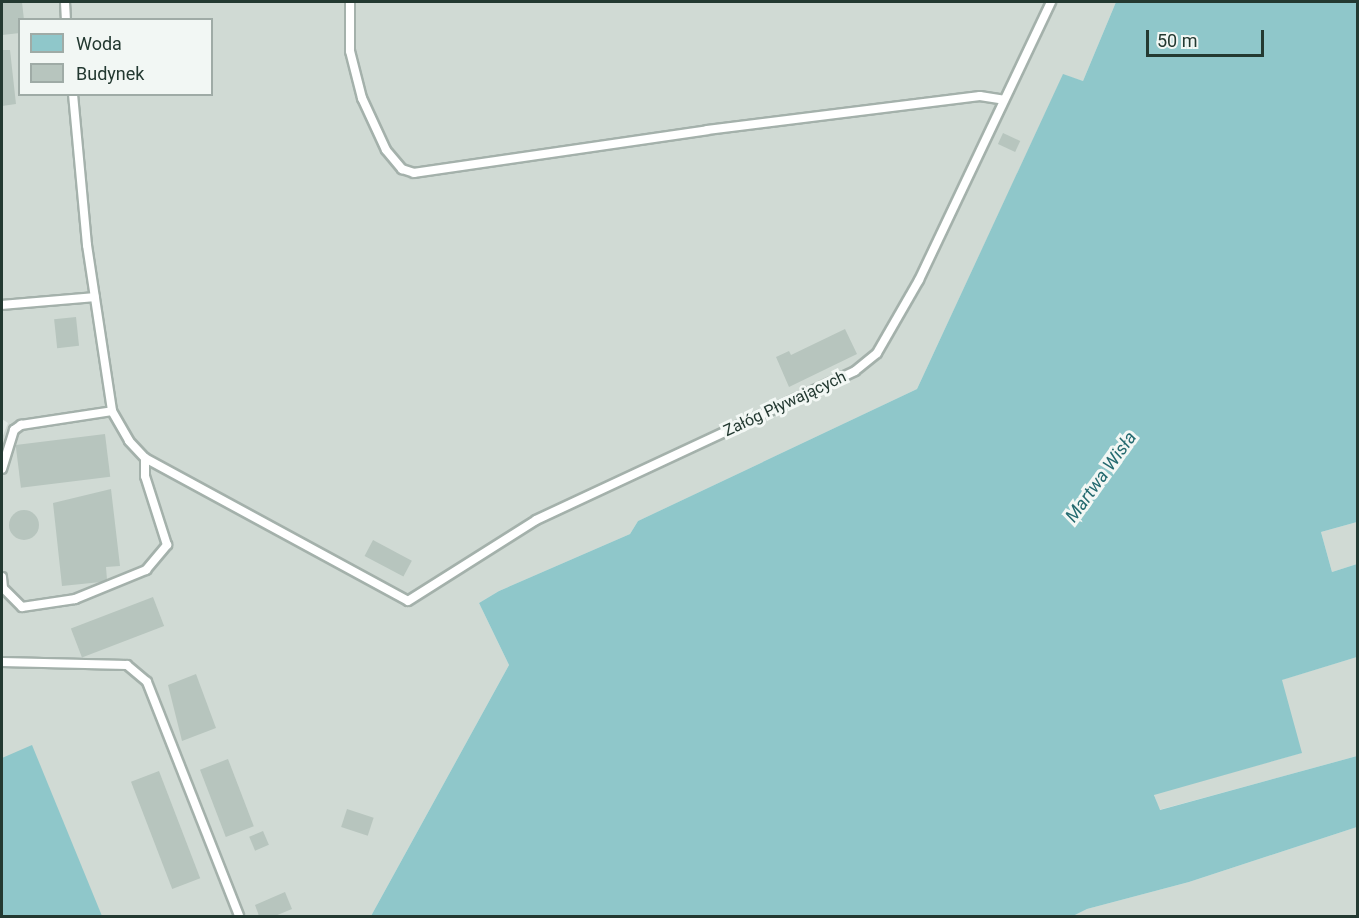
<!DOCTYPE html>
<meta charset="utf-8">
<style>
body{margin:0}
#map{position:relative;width:1359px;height:918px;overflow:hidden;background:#e1eae5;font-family:Roboto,sans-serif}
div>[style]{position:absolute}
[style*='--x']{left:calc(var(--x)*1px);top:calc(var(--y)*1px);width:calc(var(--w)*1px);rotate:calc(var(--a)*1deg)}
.built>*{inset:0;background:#d0dad4}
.water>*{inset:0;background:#8fc7ca}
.building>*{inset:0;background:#b7c5be;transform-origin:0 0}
.round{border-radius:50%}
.roads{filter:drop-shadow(2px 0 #a4b1ab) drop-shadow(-2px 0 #a4b1ab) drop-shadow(0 2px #a4b1ab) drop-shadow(0 -2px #a4b1ab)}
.lane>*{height:8px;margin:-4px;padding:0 4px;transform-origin:4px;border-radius:4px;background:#fff}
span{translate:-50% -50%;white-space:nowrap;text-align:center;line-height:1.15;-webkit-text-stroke:6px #f2f7f4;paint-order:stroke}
.street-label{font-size:16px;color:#233931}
.water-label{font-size:18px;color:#246a6f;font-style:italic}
.frame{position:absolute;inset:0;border:3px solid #233931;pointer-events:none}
.legend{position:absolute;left:18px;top:18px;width:195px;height:78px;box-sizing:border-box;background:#f2f7f4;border:2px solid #9faba6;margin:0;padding:8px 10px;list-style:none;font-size:18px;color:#233931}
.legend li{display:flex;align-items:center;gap:12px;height:30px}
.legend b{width:30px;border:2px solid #9faba6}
.scale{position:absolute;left:1146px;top:30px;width:118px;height:27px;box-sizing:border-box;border:3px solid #233931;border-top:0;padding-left:8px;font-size:18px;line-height:21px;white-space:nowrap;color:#233931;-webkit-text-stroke:4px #f2f7f4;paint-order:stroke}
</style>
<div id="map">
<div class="built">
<i style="clip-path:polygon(evenodd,2px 2px,1116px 2px,1083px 81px,1063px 75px,917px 389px,638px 521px,630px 534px,499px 591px,479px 603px,509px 665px,371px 916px,2px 916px,2px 438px,8px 423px,2px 419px,2px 2px,20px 20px,212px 20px,212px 94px,20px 94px,20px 20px)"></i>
<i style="clip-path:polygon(1357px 522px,1357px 564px,1332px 572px,1321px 532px)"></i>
<i style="clip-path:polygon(1357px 657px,1357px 756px,1159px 810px,1154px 794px,1301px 753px,1281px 680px)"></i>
<i style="clip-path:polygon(1357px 827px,1357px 916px,1073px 916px,1087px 909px,1189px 882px)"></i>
</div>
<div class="water">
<i style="clip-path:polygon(1116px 2px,1357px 2px,1357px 522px,1321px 532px,1332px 572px,1357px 564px,1357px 657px,1282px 680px,1302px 753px,1154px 795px,1160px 810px,1357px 756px,1357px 827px,1189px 882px,1087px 909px,1073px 916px,371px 916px,509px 665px,479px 603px,499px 591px,630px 534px,638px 521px,917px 389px,1063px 74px,1083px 81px)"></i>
<i style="clip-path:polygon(32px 745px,102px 916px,2px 916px,2px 758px)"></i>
</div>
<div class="building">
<i style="clip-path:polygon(2px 2px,22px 2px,24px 20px,20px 20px,20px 33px,2px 35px)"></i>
<i style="clip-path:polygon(2px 50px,10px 50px,16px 104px,2px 106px)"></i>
<i style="left:1003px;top:133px;width:19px;height:12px;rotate:25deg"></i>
<i style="left:76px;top:317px;width:29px;height:22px;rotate:84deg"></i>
<i style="clip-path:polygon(845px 329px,857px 354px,789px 387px,776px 357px,789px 351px,791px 355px)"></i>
<i style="left:105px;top:434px;width:43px;height:90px;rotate:83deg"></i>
<i style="clip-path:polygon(111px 489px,120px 566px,106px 567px,107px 580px,101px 582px,62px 586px,53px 503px)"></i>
<i class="round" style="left:9px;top:510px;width:30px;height:30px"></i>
<i style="left:373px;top:540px;width:44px;height:18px;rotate:28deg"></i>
<i style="left:153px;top:597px;width:31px;height:88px;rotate:69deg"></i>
<i style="clip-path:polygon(196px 674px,216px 728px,182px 741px,168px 685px)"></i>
<i style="left:228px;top:759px;width:72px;height:30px;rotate:69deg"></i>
<i style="left:159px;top:771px;width:115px;height:30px;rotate:69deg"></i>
<i style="left:347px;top:809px;width:28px;height:19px;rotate:18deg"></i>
<i style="left:263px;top:831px;width:15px;height:15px;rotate:67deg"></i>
<i style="clip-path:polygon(285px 892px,292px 909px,275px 916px,259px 916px,255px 905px)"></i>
</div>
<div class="roads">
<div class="lane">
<i style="--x:65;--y:2;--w:18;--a:87"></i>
<i style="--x:350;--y:2;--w:49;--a:90"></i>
<i style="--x:350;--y:51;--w:49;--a:75.7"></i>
<i style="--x:362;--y:98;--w:57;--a:65.2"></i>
<i style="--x:386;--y:150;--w:25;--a:50"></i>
<i style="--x:402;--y:169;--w:13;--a:18"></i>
<i style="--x:414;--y:173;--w:296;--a:-8.3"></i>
<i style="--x:707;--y:130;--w:275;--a:-7.1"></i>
<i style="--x:980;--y:96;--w:24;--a:9"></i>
<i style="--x:73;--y:94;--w:152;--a:84.7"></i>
<i style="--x:87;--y:245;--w:168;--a:81.4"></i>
<i style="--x:112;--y:411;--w:34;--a:60"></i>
<i style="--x:129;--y:441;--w:23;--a:47"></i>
<i style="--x:145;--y:458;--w:299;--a:28.5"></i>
<i style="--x:408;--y:601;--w:151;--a:-32.3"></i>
<i style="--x:536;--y:520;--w:352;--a:-25"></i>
<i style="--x:855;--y:371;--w:28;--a:-39"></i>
<i style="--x:877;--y:353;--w:84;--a:-60.1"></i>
<i style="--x:919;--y:280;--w:308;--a:-64.6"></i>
<i style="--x:2;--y:305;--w:93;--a:-4.9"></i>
<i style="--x:2;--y:469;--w:41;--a:-72.9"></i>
<i style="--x:14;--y:430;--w:9;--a:-36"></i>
<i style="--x:21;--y:425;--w:92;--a:-8.7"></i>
<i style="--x:2;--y:577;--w:11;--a:85"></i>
<i style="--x:3;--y:588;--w:27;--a:45"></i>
<i style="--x:22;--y:607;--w:54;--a:-8.6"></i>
<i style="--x:75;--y:599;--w:77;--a:-22.2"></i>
<i style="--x:146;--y:570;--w:33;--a:-50"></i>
<i style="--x:167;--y:545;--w:72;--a:-107.7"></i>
<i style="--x:145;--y:476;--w:18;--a:-90"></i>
<i style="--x:2;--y:662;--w:125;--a:1.4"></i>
<i style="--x:127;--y:665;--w:26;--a:40"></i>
<i style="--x:147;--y:682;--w:251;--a:68.5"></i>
</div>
</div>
<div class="street-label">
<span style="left:785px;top:404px;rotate:-25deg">Załóg Pływających</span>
</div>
<div class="water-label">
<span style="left:1101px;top:477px;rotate:-54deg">Martwa Wisła</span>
</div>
<div class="frame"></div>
<ul class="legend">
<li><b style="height:16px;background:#8fc7ca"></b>Woda</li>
<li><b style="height:16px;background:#b7c5be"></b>Budynek</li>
</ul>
<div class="scale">50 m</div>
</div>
